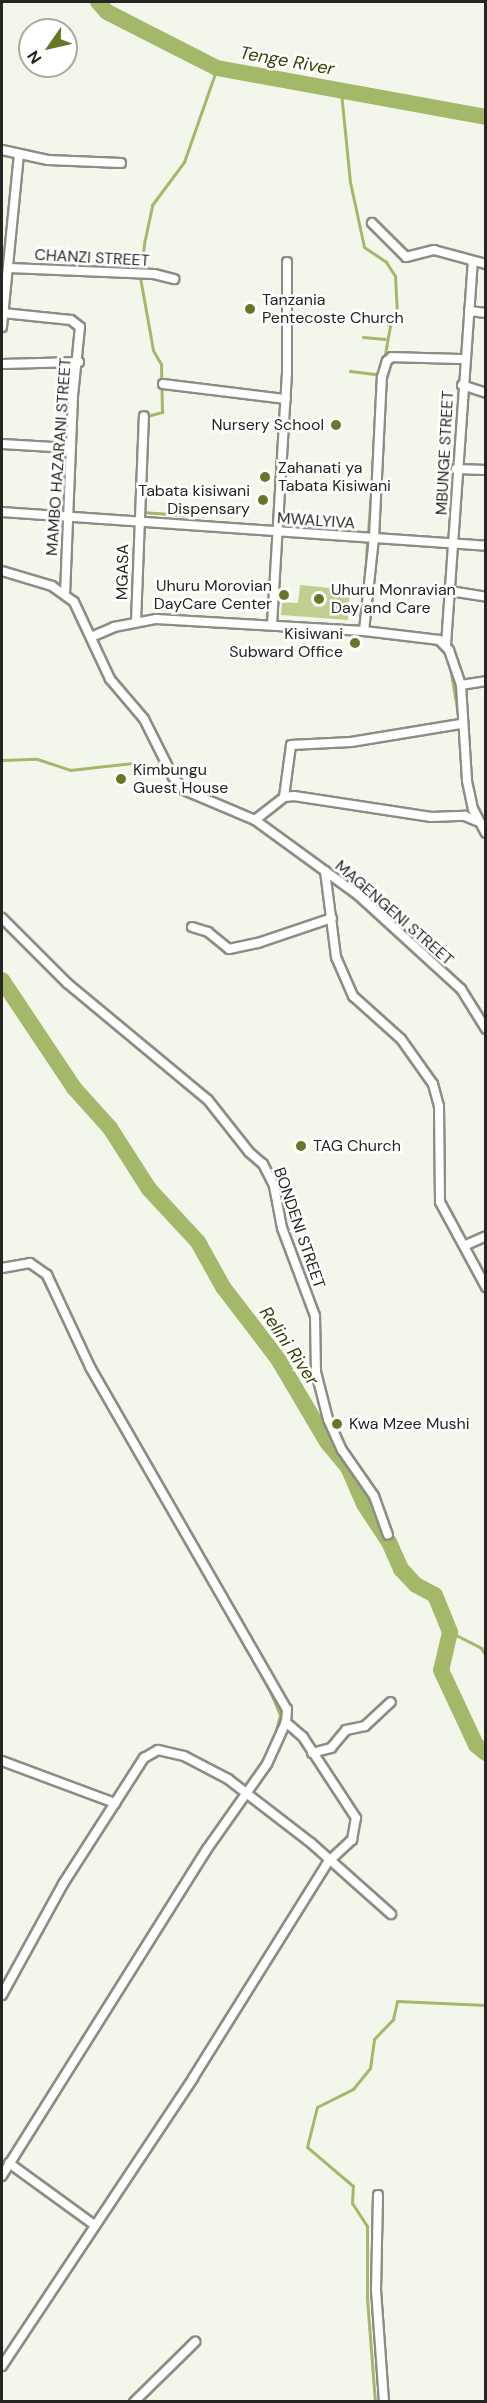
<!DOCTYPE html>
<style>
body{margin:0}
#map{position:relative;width:487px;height:2403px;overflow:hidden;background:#f3f7eb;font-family:"DM Sans",sans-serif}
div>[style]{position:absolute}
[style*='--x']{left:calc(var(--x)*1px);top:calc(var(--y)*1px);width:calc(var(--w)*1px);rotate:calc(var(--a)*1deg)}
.green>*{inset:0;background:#becf90}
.stream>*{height:3px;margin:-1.5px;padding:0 1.5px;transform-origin:1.5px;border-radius:1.5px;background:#a4b86a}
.river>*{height:16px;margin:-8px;padding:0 8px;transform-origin:8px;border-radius:8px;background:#a4b86a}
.roads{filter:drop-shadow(2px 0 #8b8e83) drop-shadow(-2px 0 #8b8e83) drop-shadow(0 2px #8b8e83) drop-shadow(0 -2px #8b8e83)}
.minor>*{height:8px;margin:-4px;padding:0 4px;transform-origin:4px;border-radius:4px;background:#fff}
.dots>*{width:16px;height:16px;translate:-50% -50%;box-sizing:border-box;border:3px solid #fff;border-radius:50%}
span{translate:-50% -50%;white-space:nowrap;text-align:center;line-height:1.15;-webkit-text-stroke:5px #fff;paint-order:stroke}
.street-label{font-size:16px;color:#252622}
.poi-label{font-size:16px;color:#252622}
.left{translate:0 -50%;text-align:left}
.right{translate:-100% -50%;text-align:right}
.water-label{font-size:18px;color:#364105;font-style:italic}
.frame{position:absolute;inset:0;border:3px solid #252622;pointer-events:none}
.north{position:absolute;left:18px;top:18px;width:60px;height:60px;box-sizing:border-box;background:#fff;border:2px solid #a8a8a7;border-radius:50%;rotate:236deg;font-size:16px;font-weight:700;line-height:24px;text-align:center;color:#252622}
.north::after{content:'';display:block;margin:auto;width:21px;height:27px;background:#667827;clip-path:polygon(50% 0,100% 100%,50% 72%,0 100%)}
</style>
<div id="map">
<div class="green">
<i style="clip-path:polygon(300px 585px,350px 590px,348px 620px,281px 615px,282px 602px,298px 603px)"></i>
</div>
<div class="stream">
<i style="--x:341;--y:92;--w:90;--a:84.3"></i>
<i style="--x:350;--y:182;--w:66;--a:77.8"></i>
<i style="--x:364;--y:247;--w:27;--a:34"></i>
<i style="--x:386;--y:262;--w:17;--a:57"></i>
<i style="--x:395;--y:276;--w:37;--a:87"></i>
<i style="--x:397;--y:313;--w:9;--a:131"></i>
<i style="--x:391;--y:320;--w:34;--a:100"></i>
<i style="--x:363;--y:337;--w:22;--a:5"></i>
<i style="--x:350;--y:371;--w:31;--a:7"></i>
<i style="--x:147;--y:420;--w:4;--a:-90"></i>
<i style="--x:147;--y:416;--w:16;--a:-15"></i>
<i style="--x:162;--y:412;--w:48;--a:-91.2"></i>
<i style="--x:161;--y:364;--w:16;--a:-120"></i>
<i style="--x:153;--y:350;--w:74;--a:-100.1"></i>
<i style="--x:140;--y:277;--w:38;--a:-83"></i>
<i style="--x:145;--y:239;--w:35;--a:-78"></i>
<i style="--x:152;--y:205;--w:54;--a:-53.3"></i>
<i style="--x:184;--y:162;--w:100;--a:-70.7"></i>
<i style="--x:145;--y:476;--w:38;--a:-87"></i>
<i style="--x:141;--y:512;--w:43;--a:4"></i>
<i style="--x:368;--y:532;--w:121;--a:-85.7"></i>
<i style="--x:364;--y:597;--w:56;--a:-86.9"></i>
<i style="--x:349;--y:634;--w:38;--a:5"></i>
<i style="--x:449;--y:661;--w:55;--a:80.5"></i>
<i style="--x:2;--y:760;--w:35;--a:-2"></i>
<i style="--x:37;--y:759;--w:35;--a:18"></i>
<i style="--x:70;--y:770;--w:63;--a:-6.3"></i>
<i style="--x:133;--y:763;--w:13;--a:23"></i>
<i style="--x:40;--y:1274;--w:77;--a:63.1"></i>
<i style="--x:88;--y:1371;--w:48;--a:59.7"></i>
<i style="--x:163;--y:1501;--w:216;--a:60.6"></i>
<i style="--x:269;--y:1689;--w:28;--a:67"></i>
<i style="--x:280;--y:1715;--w:24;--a:105"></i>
<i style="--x:450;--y:1632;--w:35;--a:27"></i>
<i style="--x:481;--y:1648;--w:9;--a:58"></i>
<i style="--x:486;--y:1942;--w:14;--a:90"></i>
<i style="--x:375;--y:2402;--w:104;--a:-94.4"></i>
<i style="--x:367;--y:2298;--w:72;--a:-90"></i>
<i style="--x:367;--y:2226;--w:27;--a:-123"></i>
<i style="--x:352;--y:2203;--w:17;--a:-87"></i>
<i style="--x:353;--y:2186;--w:60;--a:-139.7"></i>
<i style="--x:307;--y:2147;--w:41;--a:-76"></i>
<i style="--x:317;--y:2107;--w:40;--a:-26.6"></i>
<i style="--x:353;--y:2089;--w:27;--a:-51"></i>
<i style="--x:370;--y:2068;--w:29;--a:-82"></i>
<i style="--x:374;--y:2039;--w:28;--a:-46"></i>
<i style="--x:393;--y:2019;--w:18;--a:-77"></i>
<i style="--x:397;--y:2001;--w:89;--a:2.6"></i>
</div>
<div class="river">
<i style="--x:98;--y:2;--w:13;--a:48"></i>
<i style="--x:107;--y:12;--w:123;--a:27"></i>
<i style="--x:217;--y:68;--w:273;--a:10.3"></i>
<i style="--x:2;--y:980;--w:130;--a:56.3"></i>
<i style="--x:74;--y:1088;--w:54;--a:48"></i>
<i style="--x:110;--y:1128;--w:72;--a:57.4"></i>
<i style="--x:149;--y:1189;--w:72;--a:47.2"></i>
<i style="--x:198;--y:1242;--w:51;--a:60.9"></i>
<i style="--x:223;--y:1287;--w:91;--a:52.6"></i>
<i style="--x:278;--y:1359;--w:96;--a:59.4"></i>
<i style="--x:327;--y:1442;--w:33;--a:50"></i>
<i style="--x:348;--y:1467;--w:40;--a:66.6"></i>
<i style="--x:364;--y:1504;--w:45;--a:56.7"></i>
<i style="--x:389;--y:1542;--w:30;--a:66"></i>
<i style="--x:401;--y:1569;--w:22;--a:47"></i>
<i style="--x:416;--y:1585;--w:21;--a:28"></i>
<i style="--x:435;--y:1595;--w:40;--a:68"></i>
<i style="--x:450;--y:1632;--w:39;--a:103"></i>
<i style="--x:441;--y:1670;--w:83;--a:65"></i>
<i style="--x:476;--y:1745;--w:13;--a:39"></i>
</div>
<div class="roads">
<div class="minor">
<i style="--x:2;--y:150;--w:47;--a:12.3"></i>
<i style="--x:48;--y:160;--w:73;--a:2.4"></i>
<i style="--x:372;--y:223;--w:48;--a:45"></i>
<i style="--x:406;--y:257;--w:29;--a:-14"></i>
<i style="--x:434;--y:250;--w:54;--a:15.1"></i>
<i style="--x:9;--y:268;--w:145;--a:2.4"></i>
<i style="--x:154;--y:274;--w:21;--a:14"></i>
<i style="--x:469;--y:311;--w:17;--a:7"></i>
<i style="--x:3;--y:313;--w:68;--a:5.9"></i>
<i style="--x:71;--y:320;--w:11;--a:38"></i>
<i style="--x:80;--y:327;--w:69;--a:95.8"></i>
<i style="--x:73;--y:396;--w:196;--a:92.3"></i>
<i style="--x:2;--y:327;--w:174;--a:-84.4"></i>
<i style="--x:2;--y:364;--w:77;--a:-1.5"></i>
<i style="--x:163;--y:384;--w:124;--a:7"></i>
<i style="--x:462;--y:385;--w:25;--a:18"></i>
<i style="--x:2;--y:444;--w:68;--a:3.4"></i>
<i style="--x:456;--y:469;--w:30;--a:2"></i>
<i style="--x:2;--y:512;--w:485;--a:4"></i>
<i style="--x:2;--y:571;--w:52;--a:16.7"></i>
<i style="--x:52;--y:586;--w:27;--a:36"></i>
<i style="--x:74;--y:602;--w:85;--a:64.9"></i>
<i style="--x:110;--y:679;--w:52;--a:49.6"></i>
<i style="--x:144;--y:719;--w:65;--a:63.4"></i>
<i style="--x:173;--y:777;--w:17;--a:50"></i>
<i style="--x:184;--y:790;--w:77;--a:22.9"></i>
<i style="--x:255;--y:820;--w:127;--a:36.1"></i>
<i style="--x:358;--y:895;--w:139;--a:42.4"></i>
<i style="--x:461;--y:989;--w:47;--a:58"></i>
<i style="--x:450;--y:591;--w:36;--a:9"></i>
<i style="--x:136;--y:622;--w:206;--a:-87.8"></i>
<i style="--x:272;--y:625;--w:251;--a:-86.6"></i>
<i style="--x:287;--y:374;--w:112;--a:-90"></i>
<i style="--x:364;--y:631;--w:94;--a:-83.9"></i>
<i style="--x:374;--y:538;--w:161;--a:-87.2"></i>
<i style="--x:382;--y:377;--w:17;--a:-73"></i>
<i style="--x:387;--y:361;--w:6;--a:-39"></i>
<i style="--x:392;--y:357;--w:73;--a:1.6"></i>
<i style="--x:91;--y:637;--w:25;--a:-23"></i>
<i style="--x:114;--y:627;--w:43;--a:-10.8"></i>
<i style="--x:156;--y:619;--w:208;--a:3.3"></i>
<i style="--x:364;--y:631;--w:76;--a:6.8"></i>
<i style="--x:439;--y:640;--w:14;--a:45"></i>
<i style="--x:449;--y:650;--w:37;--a:71"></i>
<i style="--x:461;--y:685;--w:96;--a:86.4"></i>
<i style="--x:467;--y:781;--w:29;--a:78"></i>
<i style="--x:473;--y:809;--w:27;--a:62"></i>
<i style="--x:446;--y:645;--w:384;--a:-86"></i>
<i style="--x:461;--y:685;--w:25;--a:-9"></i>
<i style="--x:284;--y:797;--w:52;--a:-82.3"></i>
<i style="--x:291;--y:745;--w:60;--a:-2.9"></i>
<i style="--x:351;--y:742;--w:111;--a:-9.3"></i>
<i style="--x:255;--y:820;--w:37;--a:-38"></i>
<i style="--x:284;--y:797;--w:10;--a:-6"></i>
<i style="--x:294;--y:796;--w:139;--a:8.7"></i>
<i style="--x:431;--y:817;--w:34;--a:-2"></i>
<i style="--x:465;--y:816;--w:13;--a:23"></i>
<i style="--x:325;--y:871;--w:87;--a:82.7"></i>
<i style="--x:336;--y:957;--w:43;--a:66.4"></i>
<i style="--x:353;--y:996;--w:64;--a:41.9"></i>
<i style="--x:401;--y:1039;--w:55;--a:54.6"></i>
<i style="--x:433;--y:1084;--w:23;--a:75"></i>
<i style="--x:439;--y:1106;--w:96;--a:89.4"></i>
<i style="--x:440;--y:1202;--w:97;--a:61.6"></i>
<i style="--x:2;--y:918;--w:92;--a:45"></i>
<i style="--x:67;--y:983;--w:183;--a:39.7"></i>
<i style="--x:208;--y:1100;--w:66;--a:51.7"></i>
<i style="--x:249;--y:1152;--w:18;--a:41"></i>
<i style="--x:263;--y:1164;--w:25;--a:63"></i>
<i style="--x:274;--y:1186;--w:43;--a:79.2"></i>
<i style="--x:282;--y:1228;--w:94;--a:69.4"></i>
<i style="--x:315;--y:1316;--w:56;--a:89"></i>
<i style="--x:316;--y:1372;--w:49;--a:75.7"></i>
<i style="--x:328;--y:1419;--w:34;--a:66"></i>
<i style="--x:342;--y:1450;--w:56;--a:55.2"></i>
<i style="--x:374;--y:1496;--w:41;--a:70.3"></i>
<i style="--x:192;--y:927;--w:17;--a:17"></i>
<i style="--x:208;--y:932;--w:27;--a:39"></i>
<i style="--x:229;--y:949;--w:30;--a:-12"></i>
<i style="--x:258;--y:943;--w:78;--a:-18.7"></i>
<i style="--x:466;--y:1245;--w:22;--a:-24"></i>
<i style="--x:2;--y:1268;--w:28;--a:-10"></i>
<i style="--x:30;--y:1263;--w:21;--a:35"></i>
<i style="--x:47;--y:1275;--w:102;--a:64.9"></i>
<i style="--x:90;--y:1367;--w:395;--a:60.1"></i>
<i style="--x:287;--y:1709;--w:13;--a:94"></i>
<i style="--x:286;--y:1722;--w:46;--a:114.3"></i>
<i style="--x:267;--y:1764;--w:104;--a:125.2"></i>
<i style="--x:207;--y:1849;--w:386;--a:122.1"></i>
<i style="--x:312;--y:1753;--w:20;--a:-15"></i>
<i style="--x:331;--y:1748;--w:23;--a:-50"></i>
<i style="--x:346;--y:1730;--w:19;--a:-12"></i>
<i style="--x:365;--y:1726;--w:35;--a:-43"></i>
<i style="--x:2;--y:1761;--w:121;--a:20.4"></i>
<i style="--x:2;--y:1995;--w:127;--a:-61.2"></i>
<i style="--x:63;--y:1884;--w:150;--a:-57.3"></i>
<i style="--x:144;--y:1758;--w:16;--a:-30"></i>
<i style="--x:158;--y:1750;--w:27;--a:13"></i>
<i style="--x:184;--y:1756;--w:50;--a:27.6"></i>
<i style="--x:228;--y:1779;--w:105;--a:37.6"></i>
<i style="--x:311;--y:1843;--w:107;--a:41.6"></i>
<i style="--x:9;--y:2163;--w:104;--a:36"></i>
<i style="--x:378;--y:2195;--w:95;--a:91.2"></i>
<i style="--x:376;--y:2290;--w:112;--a:85.9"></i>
<i style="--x:2;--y:2366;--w:346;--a:-56.4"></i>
<i style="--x:193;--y:2078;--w:255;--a:-58"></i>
<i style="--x:328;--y:1862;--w:33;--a:-43"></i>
<i style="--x:352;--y:1840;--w:22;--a:-80"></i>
<i style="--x:356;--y:1818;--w:97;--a:-123.2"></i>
<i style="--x:303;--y:1737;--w:23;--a:-139"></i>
<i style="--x:134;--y:2402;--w:86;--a:-44.5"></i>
</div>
</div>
<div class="dots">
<i style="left:250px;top:309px;background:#667827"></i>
<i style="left:336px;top:425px;background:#667827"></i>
<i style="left:265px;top:477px;background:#667827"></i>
<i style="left:263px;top:500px;background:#667827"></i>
<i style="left:284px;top:595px;background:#667827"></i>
<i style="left:319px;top:599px;background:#667827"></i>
<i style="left:355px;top:643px;background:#667827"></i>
<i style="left:121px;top:779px;background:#667827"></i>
<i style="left:301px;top:1146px;background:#667827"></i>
<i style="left:337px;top:1424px;background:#667827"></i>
</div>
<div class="street-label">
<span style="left:92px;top:258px;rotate:3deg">CHANZI STREET</span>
<span style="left:445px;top:453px;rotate:-87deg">MBUNGE STREET</span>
<span style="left:59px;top:457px;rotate:-86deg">MAMBO HAZARANI STREET</span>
<span style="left:316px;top:521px;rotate:4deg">MWALYIVA</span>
<span style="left:123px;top:572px;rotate:-89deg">MGASA</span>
<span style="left:394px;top:913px;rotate:41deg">MAGENGENI STREET</span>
<span style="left:299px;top:1228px;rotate:71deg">BONDENI STREET</span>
</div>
<div class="poi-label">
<span class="left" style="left:262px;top:309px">Tanzania<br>Pentecoste Church</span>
<span class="right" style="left:324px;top:425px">Nursery School</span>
<span class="left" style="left:278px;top:477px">Zahanati ya<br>Tabata Kisiwani</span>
<span class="right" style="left:250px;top:500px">Tabata kisiwani<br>Dispensary</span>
<span class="right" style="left:272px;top:595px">Uhuru Morovian<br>DayCare Center</span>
<span class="left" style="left:331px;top:599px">Uhuru Monravian<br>Day and Care</span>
<span class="right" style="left:343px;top:643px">Kisiwani<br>Subward Office</span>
<span class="left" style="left:133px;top:779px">Kimbungu<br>Guest House</span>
<span class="left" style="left:313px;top:1146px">TAG Church</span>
<span class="left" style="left:349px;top:1424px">Kwa Mzee Mushi</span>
</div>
<div class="water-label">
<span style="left:287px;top:61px;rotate:10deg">Tenge River</span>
<span style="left:289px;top:1346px;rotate:56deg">Relini River</span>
</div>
<div class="frame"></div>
<div class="north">N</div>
</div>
